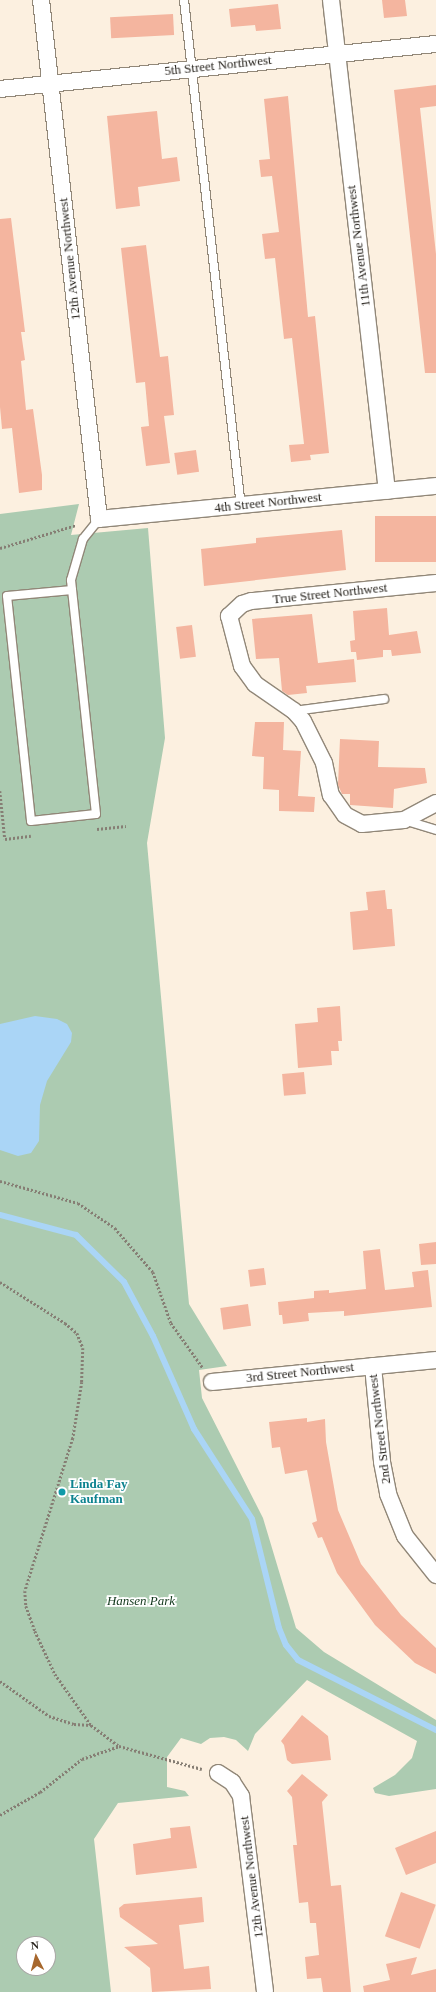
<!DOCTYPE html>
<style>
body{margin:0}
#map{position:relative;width:436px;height:1992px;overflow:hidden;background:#fcf0e0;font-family:"Times New Roman",serif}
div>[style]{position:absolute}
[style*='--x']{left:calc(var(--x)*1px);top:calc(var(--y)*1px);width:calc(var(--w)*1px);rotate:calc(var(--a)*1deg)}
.green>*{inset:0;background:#accbb1}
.water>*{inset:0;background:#aad5f6}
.stream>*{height:6px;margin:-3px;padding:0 3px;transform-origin:3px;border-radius:3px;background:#aad5f6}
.building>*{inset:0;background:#f4b59f;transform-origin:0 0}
.path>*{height:2.5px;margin-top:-1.25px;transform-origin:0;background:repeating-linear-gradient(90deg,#867e74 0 2px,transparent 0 4px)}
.roads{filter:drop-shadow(1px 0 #918778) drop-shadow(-1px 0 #918778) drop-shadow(0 1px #918778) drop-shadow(0 -1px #918778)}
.service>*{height:8px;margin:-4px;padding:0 4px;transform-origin:4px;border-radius:4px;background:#fff}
.minor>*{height:16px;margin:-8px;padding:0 8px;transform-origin:8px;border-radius:8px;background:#fff}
.dots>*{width:11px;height:11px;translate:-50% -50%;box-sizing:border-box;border:2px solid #fff;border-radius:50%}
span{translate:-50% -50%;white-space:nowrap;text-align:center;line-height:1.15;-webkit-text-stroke:3.5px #fff;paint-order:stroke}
.street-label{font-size:13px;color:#25211b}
.culture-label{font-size:13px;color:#0d838f;font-weight:700}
.left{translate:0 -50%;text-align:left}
.park-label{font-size:13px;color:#11371b;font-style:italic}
.north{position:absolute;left:16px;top:1936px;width:40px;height:40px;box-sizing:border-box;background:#fff;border:1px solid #a8a6a4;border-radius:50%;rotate:354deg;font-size:11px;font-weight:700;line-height:16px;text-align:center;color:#25211b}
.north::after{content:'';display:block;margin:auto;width:14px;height:18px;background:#a7682e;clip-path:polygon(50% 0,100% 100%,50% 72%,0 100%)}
</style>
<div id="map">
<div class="green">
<i style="clip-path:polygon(evenodd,79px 504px,71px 535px,148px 528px,165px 738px,147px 843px,189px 1304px,227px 1366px,199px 1370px,202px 1398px,263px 1518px,296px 1628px,324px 1652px,436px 1720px,436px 1789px,389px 1796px,375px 1793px,373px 1788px,395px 1775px,412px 1758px,417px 1741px,307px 1680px,255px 1734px,248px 1751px,236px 1740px,224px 1737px,210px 1738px,201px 1744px,181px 1738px,167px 1757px,167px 1787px,185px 1791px,189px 1796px,118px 1803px,94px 1839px,111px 1992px,0 1992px,0 514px,79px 504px,24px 1944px,48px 1944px,48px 1968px,24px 1968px,24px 1944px)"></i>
</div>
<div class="water">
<i style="clip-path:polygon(35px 1016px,57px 1019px,67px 1024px,72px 1033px,71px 1042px,47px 1081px,40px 1105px,39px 1141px,31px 1153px,18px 1156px,0 1150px,0 1024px)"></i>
</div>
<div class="stream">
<i style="--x:0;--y:1215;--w:79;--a:14.7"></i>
<i style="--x:76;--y:1235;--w:67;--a:44.4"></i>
<i style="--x:124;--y:1282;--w:61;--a:61.8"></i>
<i style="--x:153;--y:1336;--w:102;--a:66.2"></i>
<i style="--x:194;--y:1429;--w:107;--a:57.2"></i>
<i style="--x:252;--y:1519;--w:112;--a:76.1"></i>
<i style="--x:279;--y:1628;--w:18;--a:68"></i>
<i style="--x:286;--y:1645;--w:19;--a:51"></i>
<i style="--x:298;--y:1660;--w:155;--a:26.9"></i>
</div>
<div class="building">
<i style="clip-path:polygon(382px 0,405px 0,407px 16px,384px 18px)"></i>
<i style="clip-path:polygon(278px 4px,281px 29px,256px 31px,255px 25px,231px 27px,229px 9px)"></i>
<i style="left:173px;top:14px;width:21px;height:63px;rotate:87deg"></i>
<i style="clip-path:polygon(436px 85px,436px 106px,420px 108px,436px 254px,436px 373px,425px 373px,394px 90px)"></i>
<i style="clip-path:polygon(288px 96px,308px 317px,315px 316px,329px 453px,310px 455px,311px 460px,291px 462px,289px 445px,304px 444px,292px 338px,284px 339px,275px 258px,265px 259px,262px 234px,279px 232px,272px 176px,261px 177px,259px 160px,270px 159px,264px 99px)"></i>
<i style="clip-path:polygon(157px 111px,162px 159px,177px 157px,180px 181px,138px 187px,140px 206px,116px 209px,107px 116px)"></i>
<i style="clip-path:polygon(11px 218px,25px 332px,21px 332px,25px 360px,21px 361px,26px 410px,33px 409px,42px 475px,42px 490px,19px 493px,12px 428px,2px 429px,0 407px,0 219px)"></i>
<i style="clip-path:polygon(146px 245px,160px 357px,168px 356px,174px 415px,164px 416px,170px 463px,146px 466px,141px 427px,149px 426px,145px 382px,136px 383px,121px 248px)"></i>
<i style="left:196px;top:450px;width:22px;height:22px;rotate:82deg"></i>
<i style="left:436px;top:516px;width:46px;height:61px;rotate:90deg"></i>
<i style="clip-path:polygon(342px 530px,346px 570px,204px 586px,201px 549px,256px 543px,256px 538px)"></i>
<i style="clip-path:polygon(387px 608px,389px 635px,417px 631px,421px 653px,392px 656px,391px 650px,383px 650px,383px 657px,357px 660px,356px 652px,351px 652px,350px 641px,355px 640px,353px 611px)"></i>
<i style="clip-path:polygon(312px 614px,318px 663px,354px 659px,356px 682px,306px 686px,307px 693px,288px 695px,282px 691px,279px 658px,256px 659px,252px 619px)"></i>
<i style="left:192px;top:625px;width:32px;height:16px;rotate:83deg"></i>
<i style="clip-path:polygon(255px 722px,284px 722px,283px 750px,301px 751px,298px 796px,315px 797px,314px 812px,279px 811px,279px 790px,263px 789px,264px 757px,252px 756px)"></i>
<i style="clip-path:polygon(340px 739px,379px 741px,378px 767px,425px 768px,427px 783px,394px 789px,393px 808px,350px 805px,350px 794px,342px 794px,338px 785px)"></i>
<i style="clip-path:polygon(385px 890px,387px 909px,392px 909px,395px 946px,353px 950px,350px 912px,368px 910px,366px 892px)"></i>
<i style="clip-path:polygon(340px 1006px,342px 1041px,338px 1041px,339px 1051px,331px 1051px,332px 1065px,298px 1068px,295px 1024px,318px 1022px,317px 1008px)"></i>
<i style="left:304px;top:1072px;width:22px;height:22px;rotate:85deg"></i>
<i style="clip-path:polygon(436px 1242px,436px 1264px,421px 1265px,419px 1244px)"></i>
<i style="clip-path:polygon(380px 1249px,385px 1290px,414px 1287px,412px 1272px,428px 1270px,432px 1307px,344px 1316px,344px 1311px,308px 1313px,309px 1321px,283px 1324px,282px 1315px,279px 1315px,278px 1302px,314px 1298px,314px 1291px,329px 1290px,329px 1293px,366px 1289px,363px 1251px)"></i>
<i style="left:264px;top:1268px;width:17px;height:16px;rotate:83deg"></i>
<i style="left:248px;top:1304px;width:22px;height:28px;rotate:82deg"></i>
<i style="clip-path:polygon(307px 1418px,307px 1422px,325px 1419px,326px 1442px,338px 1510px,361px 1564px,401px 1615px,436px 1648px,436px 1674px,415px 1663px,375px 1625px,337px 1573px,322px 1537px,318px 1538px,312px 1523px,317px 1521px,307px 1470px,285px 1474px,280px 1447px,272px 1448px,269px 1422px)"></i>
<i style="clip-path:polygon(302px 1715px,328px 1736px,331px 1760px,292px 1764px,287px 1760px,284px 1745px,281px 1741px)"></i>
<i style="clip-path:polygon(302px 1774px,328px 1795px,322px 1802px,331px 1886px,341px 1885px,351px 1992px,323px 1992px,321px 1978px,307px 1979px,305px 1957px,319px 1955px,316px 1923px,310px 1923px,308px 1902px,299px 1903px,293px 1845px,297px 1845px,292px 1797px,287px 1791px)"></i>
<i style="clip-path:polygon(190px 1826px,197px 1868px,136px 1875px,133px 1844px,171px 1838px,170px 1828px)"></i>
<i style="clip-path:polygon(436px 1831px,436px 1863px,406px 1875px,395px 1848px)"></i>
<i style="left:401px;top:1892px;width:37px;height:47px;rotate:20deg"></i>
<i style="clip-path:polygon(202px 1897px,204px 1922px,179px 1925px,184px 1969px,209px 1966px,211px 1989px,152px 1992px,150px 1968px,124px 1947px,158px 1944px,120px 1917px,119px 1908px,124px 1904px)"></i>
<i style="clip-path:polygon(417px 1957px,411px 1975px,436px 1969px,436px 1992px,364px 1992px,363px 1986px,390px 1980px,386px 1964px)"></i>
</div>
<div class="path">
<i style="--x:0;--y:548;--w:79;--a:-16.8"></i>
<i style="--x:0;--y:791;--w:48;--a:84.1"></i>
<i style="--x:5;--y:839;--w:26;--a:-7"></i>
<i style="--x:97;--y:829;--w:29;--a:-6"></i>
<i style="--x:0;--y:1181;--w:81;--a:15.8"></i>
<i style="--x:78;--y:1203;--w:45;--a:34"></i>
<i style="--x:115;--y:1228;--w:58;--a:49.2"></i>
<i style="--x:153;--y:1272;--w:54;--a:70.6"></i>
<i style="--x:171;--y:1323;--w:55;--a:54.6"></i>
<i style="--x:0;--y:1282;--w:77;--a:32.2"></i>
<i style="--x:65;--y:1323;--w:16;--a:40"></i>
<i style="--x:77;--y:1333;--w:16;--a:68"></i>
<i style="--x:83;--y:1348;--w:34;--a:92"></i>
<i style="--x:82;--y:1382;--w:57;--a:99.1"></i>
<i style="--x:73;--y:1438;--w:160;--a:107.4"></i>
<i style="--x:25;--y:1591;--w:15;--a:86"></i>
<i style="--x:26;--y:1606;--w:27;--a:70"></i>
<i style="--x:35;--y:1631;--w:47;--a:65.1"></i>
<i style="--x:55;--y:1674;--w:62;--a:54.8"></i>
<i style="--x:91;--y:1725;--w:35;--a:37"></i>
<i style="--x:119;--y:1746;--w:86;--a:15.5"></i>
<i style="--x:0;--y:1681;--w:60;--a:35.5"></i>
<i style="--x:49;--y:1716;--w:26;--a:18"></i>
<i style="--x:74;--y:1724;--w:17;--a:3"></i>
<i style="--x:0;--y:1815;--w:46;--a:-29.9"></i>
<i style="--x:40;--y:1792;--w:53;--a:-38.2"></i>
<i style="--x:82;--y:1759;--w:39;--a:-19"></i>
</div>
<div class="roads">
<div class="service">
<i style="--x:184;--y:0;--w:510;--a:83.59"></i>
<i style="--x:72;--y:590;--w:65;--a:174.7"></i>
<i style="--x:7;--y:596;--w:226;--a:83.9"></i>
<i style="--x:31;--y:821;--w:65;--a:-6.1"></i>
<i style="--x:96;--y:814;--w:235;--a:-96.1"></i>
<i style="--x:71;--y:580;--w:43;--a:-73.7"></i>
<i style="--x:83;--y:539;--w:26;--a:-51"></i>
<i style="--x:294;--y:711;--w:91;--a:-7.6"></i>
<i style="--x:404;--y:820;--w:34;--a:17"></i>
</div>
<div class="minor">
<i style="--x:41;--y:0;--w:522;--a:83.62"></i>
<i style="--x:99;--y:519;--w:339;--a:-5.6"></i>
<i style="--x:331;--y:0;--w:494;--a:83.5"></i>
<i style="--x:0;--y:89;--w:438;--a:-5.9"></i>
<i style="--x:436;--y:583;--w:186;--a:174.4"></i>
<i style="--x:251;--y:601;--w:9;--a:162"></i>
<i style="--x:242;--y:604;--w:18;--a:137"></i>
<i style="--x:229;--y:616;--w:52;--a:75.4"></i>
<i style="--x:242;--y:666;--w:22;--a:54"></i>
<i style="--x:255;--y:684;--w:47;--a:34.7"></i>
<i style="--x:294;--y:711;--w:13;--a:48"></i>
<i style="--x:303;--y:721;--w:47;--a:63.4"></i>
<i style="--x:324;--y:763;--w:33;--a:78"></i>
<i style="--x:331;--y:795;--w:24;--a:55"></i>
<i style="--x:345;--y:815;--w:19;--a:28"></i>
<i style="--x:362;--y:824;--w:42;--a:-5.4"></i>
<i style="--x:404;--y:820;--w:36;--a:-28"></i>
<i style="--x:373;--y:1366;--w:96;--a:84.6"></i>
<i style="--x:382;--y:1462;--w:33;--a:79"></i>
<i style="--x:388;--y:1494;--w:45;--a:68"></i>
<i style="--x:405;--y:1536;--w:50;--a:51.5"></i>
<i style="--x:212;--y:1382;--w:225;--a:-5.6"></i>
<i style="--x:218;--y:1773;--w:17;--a:33"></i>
<i style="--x:232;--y:1782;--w:17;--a:57"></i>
<i style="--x:241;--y:1796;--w:197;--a:83"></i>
</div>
</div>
<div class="dots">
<i style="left:62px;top:1492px;background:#0f9aa8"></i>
</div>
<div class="street-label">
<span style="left:218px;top:66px;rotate:-6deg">5th Street Northwest</span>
<span style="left:359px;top:246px;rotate:-97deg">11th Avenue Northwest</span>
<span style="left:70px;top:259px;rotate:-96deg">12th Avenue Northwest</span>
<span style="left:268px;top:503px;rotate:-6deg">4th Street Northwest</span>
<span style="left:330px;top:594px;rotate:-6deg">True Street Northwest</span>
<span style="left:300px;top:1373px;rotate:-6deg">3rd Street Northwest</span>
<span style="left:380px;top:1429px;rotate:-97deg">2nd Street Northwest</span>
<span style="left:252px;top:1877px;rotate:-97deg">12th Avenue Northwest</span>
</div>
<div class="culture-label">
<span class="left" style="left:70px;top:1492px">Linda Fay<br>Kaufman</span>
</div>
<div class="park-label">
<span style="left:141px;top:1601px">Hansen Park</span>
</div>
<div class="north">N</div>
</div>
